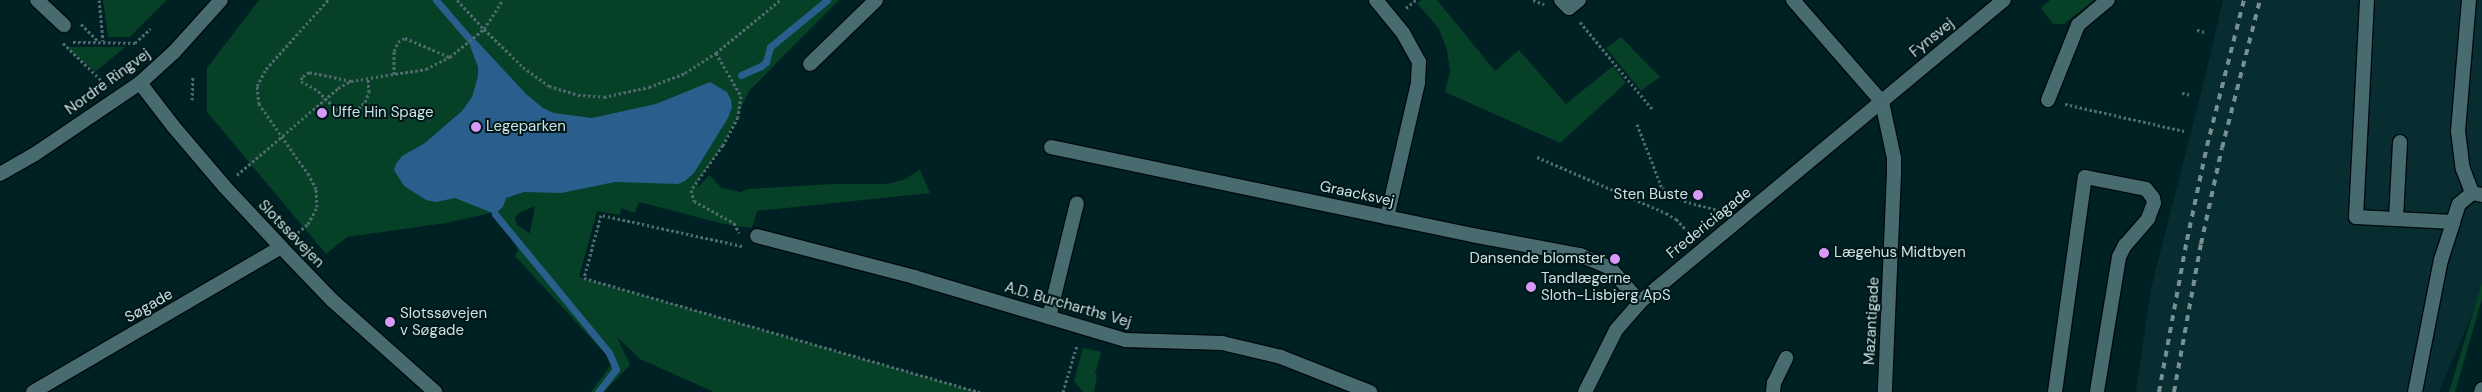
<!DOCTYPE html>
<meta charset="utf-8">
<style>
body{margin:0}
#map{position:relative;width:2482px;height:392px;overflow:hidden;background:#002124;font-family:"DM Sans",sans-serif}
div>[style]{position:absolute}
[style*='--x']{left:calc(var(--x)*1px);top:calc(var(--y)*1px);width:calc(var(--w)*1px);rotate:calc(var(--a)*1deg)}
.built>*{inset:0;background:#082d30}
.green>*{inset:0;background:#054027}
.water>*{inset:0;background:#2a5e8c}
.stream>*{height:7px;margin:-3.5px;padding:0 3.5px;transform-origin:3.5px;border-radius:3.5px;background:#2a5e8c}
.path>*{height:3px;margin-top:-1.5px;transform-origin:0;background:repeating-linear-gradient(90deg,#506b6e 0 2.5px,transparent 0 5px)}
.roads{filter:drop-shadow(1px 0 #00090c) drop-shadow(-1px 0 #00090c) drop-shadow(0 1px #00090c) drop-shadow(0 -1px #00090c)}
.service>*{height:14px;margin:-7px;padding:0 7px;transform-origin:7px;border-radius:7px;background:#476b6e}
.minor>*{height:14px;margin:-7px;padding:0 7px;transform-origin:7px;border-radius:7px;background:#476b6e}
.secondary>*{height:14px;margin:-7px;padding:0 7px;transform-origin:7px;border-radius:7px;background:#476b6e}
.rail>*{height:4px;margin-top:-2px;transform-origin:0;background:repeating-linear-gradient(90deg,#779092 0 6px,transparent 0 12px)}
.dots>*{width:14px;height:14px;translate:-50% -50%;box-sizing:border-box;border:2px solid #001719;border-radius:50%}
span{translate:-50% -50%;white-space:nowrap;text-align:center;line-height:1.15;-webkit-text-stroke:4px #001719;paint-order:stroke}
.street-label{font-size:15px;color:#cee1e3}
.poi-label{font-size:15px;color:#cee1e3}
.left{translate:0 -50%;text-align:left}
.right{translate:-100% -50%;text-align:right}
</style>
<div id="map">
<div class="built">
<i style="clip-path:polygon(2223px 0,2482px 0,2482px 290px,2439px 392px,2136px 392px,2151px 289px,2205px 77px)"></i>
</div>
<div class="green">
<i style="clip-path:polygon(103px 0,167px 0,130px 37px,108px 37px)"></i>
<i style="clip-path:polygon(evenodd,259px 0,839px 0,749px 91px,725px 142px,697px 183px,698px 187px,709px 175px,722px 188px,740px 192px,748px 189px,833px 184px,887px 184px,903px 180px,920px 170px,930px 193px,757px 211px,752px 228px,724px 224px,639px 202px,635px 213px,621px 208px,620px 215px,597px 211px,579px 277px,978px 392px,714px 392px,640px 359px,617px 337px,630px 365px,604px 392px,591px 392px,613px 362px,515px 256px,518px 250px,496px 214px,499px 211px,446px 223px,347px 237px,326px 254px,207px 112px,207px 68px,259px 0,535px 206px,530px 233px,529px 233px,517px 225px,515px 218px,519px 213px,535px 206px)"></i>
<i style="clip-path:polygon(1422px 0,1437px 0,1495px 71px,1519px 50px,1566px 104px,1613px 66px,1626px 83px,1560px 143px,1445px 92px,1450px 72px,1447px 50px,1439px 29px,1417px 3px)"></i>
<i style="clip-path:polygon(2050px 0,2094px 0,2064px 24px,2053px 24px,2041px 8px)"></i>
<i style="clip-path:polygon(1621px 37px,1660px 77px,1641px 91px,1606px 48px)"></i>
<i style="clip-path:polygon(67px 47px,125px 47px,95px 72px)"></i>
<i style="clip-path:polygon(2482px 283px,2482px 299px,2455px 392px,2449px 392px)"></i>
<i style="clip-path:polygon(1083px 348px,1101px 352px,1095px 373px,1097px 375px,1094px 392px,1083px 392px,1074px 381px)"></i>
</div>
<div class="water">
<i style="clip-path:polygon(476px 40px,526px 94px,543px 108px,554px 113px,592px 118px,656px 104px,710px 82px,727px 92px,731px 100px,732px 107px,728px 118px,694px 173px,685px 181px,678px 184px,615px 182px,561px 193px,524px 192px,506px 198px,503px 207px,495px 214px,455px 198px,436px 202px,426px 200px,404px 186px,394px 170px,396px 164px,402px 156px,425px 143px,462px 111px,472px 97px,478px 76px,478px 67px,470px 46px)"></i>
</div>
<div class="stream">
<i style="--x:436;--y:0;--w:57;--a:49.3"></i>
<i style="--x:741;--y:75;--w:22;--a:-24"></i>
<i style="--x:761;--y:66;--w:6;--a:-39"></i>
<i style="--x:766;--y:62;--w:16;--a:-75"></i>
<i style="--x:770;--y:47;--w:74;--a:-39.5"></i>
<i style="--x:495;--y:214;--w:180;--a:50.6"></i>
<i style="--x:609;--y:353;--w:17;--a:66"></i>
<i style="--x:616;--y:369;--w:29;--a:128"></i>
</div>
<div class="path">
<i style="--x:99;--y:0;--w:41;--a:84.4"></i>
<i style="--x:457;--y:0;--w:40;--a:47"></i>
<i style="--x:484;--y:29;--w:35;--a:-57"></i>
<i style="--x:1533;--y:0;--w:12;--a:20"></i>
<i style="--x:1406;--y:8;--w:13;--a:-39"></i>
<i style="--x:1580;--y:22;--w:114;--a:50.3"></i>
<i style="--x:81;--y:24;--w:24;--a:45"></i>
<i style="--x:2197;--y:30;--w:8;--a:14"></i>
<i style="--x:73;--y:42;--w:62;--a:0.9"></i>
<i style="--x:135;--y:43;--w:21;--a:-43"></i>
<i style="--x:63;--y:43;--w:59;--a:44.3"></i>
<i style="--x:716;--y:53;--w:50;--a:59.8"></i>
<i style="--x:741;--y:96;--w:21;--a:98"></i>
<i style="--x:738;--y:117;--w:32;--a:118"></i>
<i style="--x:723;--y:145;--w:55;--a:125.4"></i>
<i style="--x:691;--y:190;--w:11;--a:75"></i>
<i style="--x:694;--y:201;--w:46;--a:28.8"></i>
<i style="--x:734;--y:223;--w:11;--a:63"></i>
<i style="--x:394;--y:74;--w:23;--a:-90"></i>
<i style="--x:394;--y:51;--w:10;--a:-66"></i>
<i style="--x:398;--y:42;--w:8;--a:-30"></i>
<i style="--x:405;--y:38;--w:49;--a:22.9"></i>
<i style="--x:351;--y:81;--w:43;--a:-167.9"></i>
<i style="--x:309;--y:72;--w:9;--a:144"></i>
<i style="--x:302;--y:77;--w:4;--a:104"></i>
<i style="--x:301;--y:81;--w:20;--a:30"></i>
<i style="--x:318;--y:91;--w:28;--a:45"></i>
<i style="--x:338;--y:111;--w:9;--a:18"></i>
<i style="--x:347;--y:114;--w:8;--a:-14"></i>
<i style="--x:355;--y:112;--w:14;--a:-45"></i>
<i style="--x:365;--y:102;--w:11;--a:-68"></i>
<i style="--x:369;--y:92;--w:14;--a:-94"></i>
<i style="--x:2182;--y:93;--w:10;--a:11"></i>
<i style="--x:192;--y:100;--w:23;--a:-88"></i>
<i style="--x:2065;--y:104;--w:122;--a:12.8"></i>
<i style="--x:1637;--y:124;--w:69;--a:68.7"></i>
<i style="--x:1662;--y:188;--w:11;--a:41"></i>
<i style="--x:1670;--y:195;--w:15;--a:23"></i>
<i style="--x:1684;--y:201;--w:38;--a:15"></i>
<i style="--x:1537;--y:157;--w:141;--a:23.5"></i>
<i style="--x:1666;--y:213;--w:12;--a:31"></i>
<i style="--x:1676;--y:219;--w:22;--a:47"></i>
<i style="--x:237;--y:175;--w:133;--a:-40.7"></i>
<i style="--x:338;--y:88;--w:15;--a:-28"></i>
<i style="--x:351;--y:81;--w:76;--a:-9.1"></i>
<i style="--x:426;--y:69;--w:27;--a:-27"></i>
<i style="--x:450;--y:57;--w:44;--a:-39.5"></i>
<i style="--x:484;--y:29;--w:54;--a:44.3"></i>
<i style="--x:523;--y:67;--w:32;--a:36"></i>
<i style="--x:549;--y:86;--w:30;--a:17"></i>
<i style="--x:578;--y:95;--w:26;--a:4"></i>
<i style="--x:604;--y:97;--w:46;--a:-12.5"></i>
<i style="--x:649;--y:87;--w:39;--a:-21"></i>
<i style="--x:685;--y:73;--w:37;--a:-33"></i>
<i style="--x:716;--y:53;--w:83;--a:-39.6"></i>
<i style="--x:294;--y:236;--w:18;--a:-41"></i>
<i style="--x:308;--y:224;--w:19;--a:-62"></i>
<i style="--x:317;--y:207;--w:18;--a:-93"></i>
<i style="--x:316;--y:189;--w:16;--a:-117"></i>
<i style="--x:309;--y:175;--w:87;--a:-125.2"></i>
<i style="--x:259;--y:104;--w:18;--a:-96"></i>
<i style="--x:257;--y:86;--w:19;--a:-62"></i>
<i style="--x:266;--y:69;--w:93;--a:-48.1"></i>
<i style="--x:742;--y:246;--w:144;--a:-167.6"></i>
<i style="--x:601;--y:215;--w:65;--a:105.1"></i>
<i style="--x:584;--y:278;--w:412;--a:16.1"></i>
<i style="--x:1063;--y:392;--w:49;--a:-73.4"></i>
</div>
<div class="roads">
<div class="service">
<i style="--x:2367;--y:0;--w:217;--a:92.9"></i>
<i style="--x:2356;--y:217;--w:97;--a:3"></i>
<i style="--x:2469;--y:0;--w:131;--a:94.8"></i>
<i style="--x:2458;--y:131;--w:38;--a:83"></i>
<i style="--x:2463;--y:169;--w:26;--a:69"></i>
<i style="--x:2048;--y:100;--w:81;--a:-68.2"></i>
<i style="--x:2078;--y:25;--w:39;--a:-40"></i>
<i style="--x:2396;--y:219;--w:77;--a:-87"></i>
<i style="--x:1049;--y:317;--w:117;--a:-76.2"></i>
<i style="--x:1773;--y:392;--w:9;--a:-84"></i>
<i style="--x:1774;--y:383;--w:28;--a:-64"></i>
<i style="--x:2055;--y:392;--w:217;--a:-82.1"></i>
<i style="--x:2085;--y:177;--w:62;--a:11.1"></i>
<i style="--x:2146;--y:189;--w:11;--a:52"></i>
<i style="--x:2153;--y:198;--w:5;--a:79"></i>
<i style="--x:2154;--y:203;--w:17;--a:111"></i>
<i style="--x:2148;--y:219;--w:35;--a:131"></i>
<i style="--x:2125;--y:245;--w:13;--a:117"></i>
<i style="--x:2119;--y:257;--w:137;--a:99.3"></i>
<i style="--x:2415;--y:392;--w:135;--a:-78.9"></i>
<i style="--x:2441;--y:260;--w:40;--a:-72"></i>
<i style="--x:2453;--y:222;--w:19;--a:-72"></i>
<i style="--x:2459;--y:204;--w:17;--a:-40"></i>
<i style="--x:2472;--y:193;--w:10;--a:11"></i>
</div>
<div class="minor">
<i style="--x:37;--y:0;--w:37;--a:43"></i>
<i style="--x:1376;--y:0;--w:43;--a:50.7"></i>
<i style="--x:1403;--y:33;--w:33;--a:61"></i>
<i style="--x:1419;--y:62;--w:21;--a:93"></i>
<i style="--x:1418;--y:83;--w:138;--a:103"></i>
<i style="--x:1561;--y:0;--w:11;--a:45"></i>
<i style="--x:1569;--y:8;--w:13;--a:-39"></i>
<i style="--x:1793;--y:0;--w:135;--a:48.9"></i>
<i style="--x:1882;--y:102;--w:57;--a:77.9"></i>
<i style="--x:1894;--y:158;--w:15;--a:90"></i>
<i style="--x:1894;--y:173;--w:219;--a:92.4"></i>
<i style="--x:810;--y:64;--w:92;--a:-44.1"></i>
<i style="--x:1051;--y:147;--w:430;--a:11.8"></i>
<i style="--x:1472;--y:235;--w:110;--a:10.5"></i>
<i style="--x:1580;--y:255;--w:33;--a:23"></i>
<i style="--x:1610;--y:268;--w:45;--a:48.6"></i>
<i style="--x:757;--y:236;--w:162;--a:14.6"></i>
<i style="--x:914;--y:277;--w:220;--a:16.6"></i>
<i style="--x:1125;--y:340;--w:97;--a:1.8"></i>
<i style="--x:1222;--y:343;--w:61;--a:13.3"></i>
<i style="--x:1281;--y:357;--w:96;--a:21.5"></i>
<i style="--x:33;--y:392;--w:287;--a:-30.3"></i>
<i style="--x:1585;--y:392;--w:69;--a:-63.4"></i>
<i style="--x:1616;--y:330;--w:37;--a:-49"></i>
<i style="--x:1640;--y:302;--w:473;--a:-39.7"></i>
</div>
<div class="secondary">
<i style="--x:140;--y:83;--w:54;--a:52.5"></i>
<i style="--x:173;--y:126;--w:79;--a:49.6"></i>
<i style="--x:224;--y:186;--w:83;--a:46.9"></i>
<i style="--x:281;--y:247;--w:75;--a:46.1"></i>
<i style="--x:333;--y:301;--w:137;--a:41.7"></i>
<i style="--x:0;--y:174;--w:40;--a:-29.7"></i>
<i style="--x:35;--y:154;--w:127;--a:-34.1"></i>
<i style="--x:140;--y:83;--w:46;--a:-42.4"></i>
<i style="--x:174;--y:52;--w:70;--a:-47.9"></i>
<i style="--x:2481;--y:392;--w:3;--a:-72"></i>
</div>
</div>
<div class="rail">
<i style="--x:2159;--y:392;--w:155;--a:-79.6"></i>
<i style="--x:2187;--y:240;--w:96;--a:-78"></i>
<i style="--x:2207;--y:146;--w:151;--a:-75.8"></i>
<i style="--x:2174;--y:392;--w:150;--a:-79.7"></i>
<i style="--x:2201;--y:244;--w:98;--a:-77.7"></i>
<i style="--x:2222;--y:148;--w:153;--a:-75.6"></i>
</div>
<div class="dots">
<i style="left:322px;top:113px;background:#d89af8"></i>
<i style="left:476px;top:127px;background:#d89af8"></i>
<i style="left:1698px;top:195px;background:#d89af8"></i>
<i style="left:1824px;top:253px;background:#d89af8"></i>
<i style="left:1615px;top:259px;background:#d89af8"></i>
<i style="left:1531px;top:287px;background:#d89af8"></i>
<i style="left:390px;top:322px;background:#d89af8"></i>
</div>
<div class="street-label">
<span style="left:1932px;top:38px;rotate:-39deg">Fynsvej</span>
<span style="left:108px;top:82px;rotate:-36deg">Nordre Ringvej</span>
<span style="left:1357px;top:194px;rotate:12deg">Graacksvej</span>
<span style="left:1709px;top:223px;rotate:-39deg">Fredericiagade</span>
<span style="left:291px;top:234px;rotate:46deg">Slotssøvejen</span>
<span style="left:1068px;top:305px;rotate:16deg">A.D. Burcharths Vej</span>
<span style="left:149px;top:306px;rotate:-30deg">Søgade</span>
<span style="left:1872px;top:321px;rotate:-87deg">Mazantigade</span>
</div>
<div class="poi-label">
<span class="left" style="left:332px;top:113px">Uffe Hin Spage</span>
<span class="left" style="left:486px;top:127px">Legeparken</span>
<span class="right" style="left:1688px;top:195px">Sten Buste</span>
<span class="left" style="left:1834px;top:253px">Lægehus Midtbyen</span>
<span class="right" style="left:1605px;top:259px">Dansende blomster</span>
<span class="left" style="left:1541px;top:287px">Tandlægerne<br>Sloth-Lisbjerg ApS</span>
<span class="left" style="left:400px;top:322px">Slotssøvejen<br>v Søgade</span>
</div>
</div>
